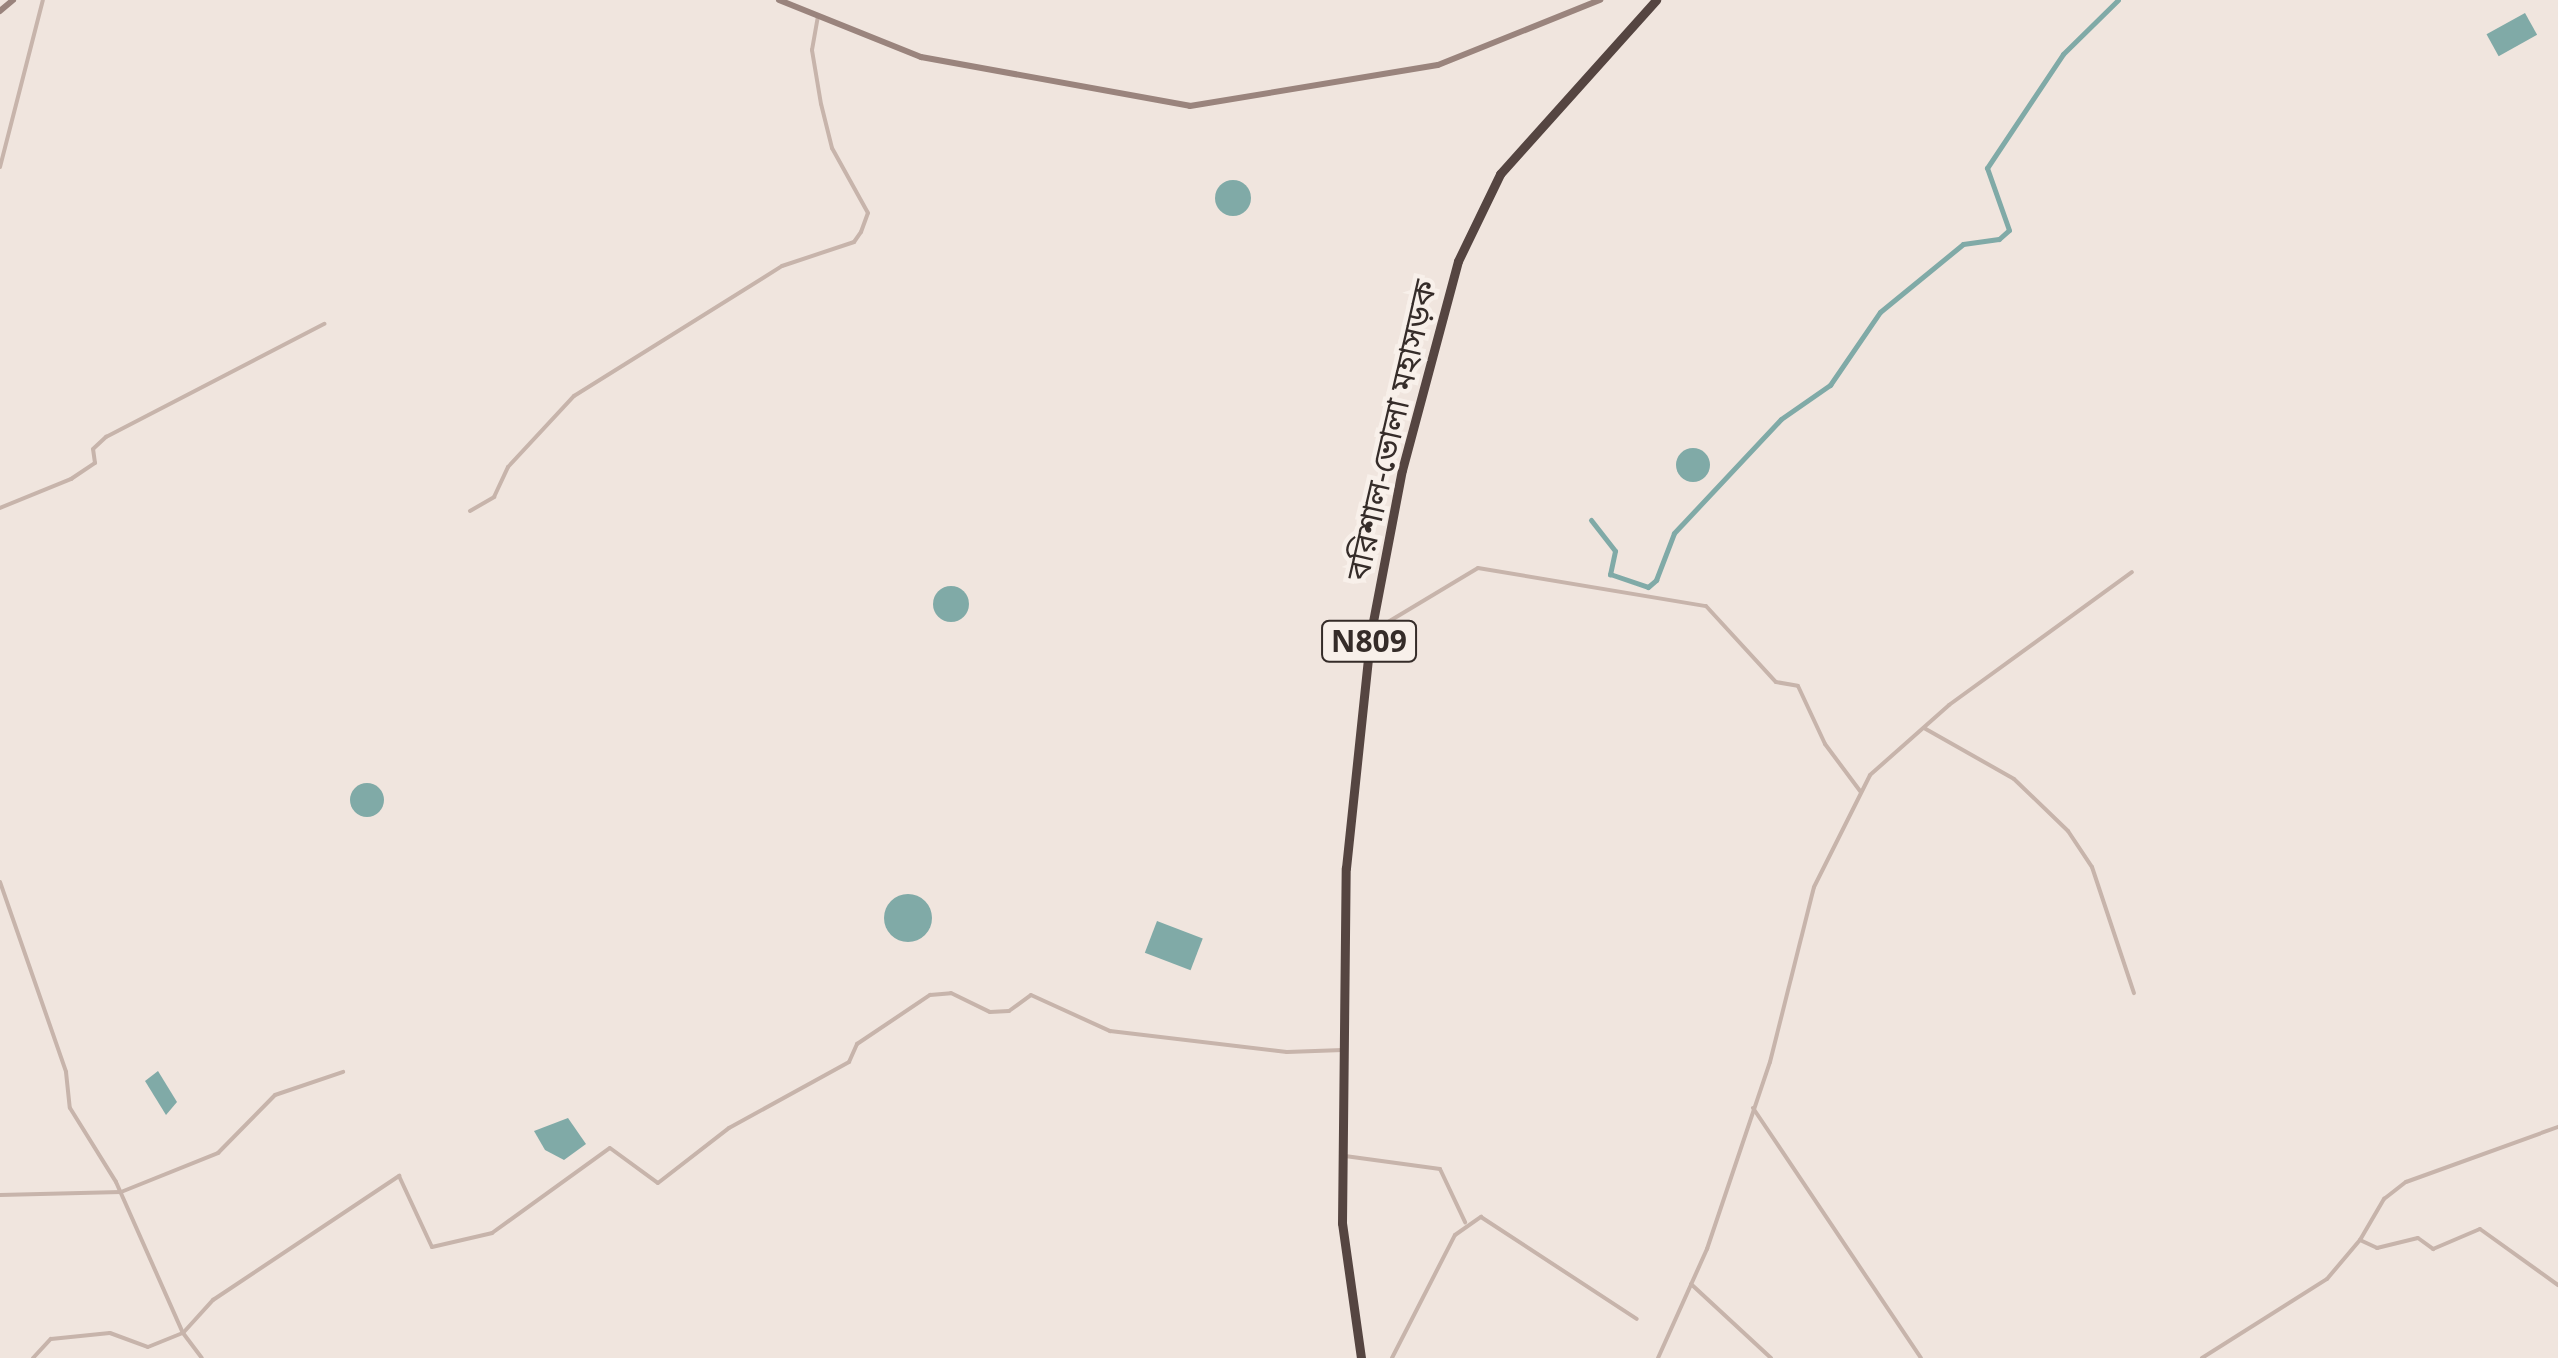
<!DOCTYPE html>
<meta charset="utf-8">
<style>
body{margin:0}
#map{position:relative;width:2558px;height:1358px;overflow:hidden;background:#f0e5de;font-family:"Noto Sans","Noto Sans Bengali",sans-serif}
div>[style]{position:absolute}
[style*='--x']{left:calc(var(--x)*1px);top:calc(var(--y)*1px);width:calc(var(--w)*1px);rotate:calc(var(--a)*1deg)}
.water>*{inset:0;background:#80aaa7;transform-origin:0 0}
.round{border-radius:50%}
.canal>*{height:5px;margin:-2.5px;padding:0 2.5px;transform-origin:2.5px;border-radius:2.5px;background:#80aaa7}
.street>*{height:4px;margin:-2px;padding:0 2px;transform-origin:2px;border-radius:2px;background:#c7b4ab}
.secondary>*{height:6px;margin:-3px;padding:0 3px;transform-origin:3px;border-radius:3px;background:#9a847d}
.highway>*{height:9px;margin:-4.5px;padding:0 4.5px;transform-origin:4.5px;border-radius:4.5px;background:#554541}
span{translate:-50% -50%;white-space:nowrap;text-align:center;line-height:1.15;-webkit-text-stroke:9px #f8f0ea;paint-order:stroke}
.shield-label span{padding:2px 8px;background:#f8f0ea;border:2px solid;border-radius:8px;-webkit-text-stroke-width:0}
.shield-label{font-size:30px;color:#352c29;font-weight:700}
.street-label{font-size:32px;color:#352c29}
</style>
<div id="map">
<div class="water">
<i style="left:2525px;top:13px;width:25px;height:44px;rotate:61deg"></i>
<i class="round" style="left:1215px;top:180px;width:36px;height:36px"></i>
<i class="round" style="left:1676px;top:448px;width:34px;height:34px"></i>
<i class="round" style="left:933px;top:586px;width:36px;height:36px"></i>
<i class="round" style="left:350px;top:783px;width:34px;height:34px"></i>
<i class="round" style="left:884px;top:894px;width:48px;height:48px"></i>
<i style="left:1157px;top:921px;width:49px;height:34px;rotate:21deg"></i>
<i style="clip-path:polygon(158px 1071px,177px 1102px,166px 1115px,145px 1081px)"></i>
<i style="clip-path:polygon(568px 1118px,586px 1144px,564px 1160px,545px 1150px,534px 1131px)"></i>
</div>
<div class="canal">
<i style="--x:1591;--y:520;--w:39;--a:52"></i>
<i style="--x:1615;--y:551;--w:24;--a:102"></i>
<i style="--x:1610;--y:574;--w:40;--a:18.9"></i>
<i style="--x:1648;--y:587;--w:11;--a:-41"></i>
<i style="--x:1656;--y:580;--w:50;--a:-69"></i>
<i style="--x:1674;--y:533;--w:156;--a:-46.8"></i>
<i style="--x:1781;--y:419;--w:60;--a:-34.8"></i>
<i style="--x:1830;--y:385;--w:88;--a:-55.6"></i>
<i style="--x:1880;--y:312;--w:107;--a:-39.3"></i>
<i style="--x:1963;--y:244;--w:36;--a:-8"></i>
<i style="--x:1999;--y:239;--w:13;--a:-42"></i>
<i style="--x:2009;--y:230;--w:66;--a:-109.5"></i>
<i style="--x:1987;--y:168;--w:137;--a:-56.3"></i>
<i style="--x:2063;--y:54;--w:77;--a:-44.5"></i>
</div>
<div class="street">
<i style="--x:0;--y:167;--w:172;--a:-75.6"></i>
<i style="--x:0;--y:508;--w:77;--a:-22.2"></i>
<i style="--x:71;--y:479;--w:29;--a:-34"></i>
<i style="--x:95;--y:463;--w:14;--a:-98"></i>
<i style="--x:93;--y:449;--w:18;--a:-43"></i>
<i style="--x:106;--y:437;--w:246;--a:-27.4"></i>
<i style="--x:470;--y:511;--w:28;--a:-30"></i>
<i style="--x:494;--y:497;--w:33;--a:-65"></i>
<i style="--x:508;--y:467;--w:97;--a:-47.1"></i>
<i style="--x:574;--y:396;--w:245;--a:-32"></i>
<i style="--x:782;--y:266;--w:76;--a:-18.4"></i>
<i style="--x:854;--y:242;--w:12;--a:-55"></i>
<i style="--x:861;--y:232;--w:20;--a:-70"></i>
<i style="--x:868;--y:213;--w:74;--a:-119"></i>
<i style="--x:832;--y:148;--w:45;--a:-104"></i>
<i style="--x:821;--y:104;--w:55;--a:-99.5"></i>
<i style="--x:812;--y:50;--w:34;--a:-80"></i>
<i style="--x:1373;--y:631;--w:122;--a:-31"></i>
<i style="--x:1478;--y:568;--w:231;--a:9.5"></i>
<i style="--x:1706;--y:606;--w:103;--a:47.4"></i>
<i style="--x:1776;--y:682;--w:22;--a:10"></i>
<i style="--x:1798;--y:686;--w:64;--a:65"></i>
<i style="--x:1825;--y:744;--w:59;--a:53.3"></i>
<i style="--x:1924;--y:728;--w:103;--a:29.5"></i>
<i style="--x:2014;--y:779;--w:75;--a:43.9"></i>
<i style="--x:2068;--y:831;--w:43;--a:56.3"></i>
<i style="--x:2092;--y:867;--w:133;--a:71.6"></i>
<i style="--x:0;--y:882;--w:201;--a:70.8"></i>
<i style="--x:66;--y:1072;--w:36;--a:84"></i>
<i style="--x:70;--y:1108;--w:87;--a:58.1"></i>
<i style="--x:116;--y:1182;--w:165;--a:66.1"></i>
<i style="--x:183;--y:1333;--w:31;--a:53"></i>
<i style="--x:1753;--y:1108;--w:301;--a:56.1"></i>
<i style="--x:1345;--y:1156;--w:96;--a:7.8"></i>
<i style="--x:1440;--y:1169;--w:59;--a:64.7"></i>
<i style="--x:0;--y:1195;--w:121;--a:-1.4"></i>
<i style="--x:121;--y:1192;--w:105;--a:-21.9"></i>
<i style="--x:218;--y:1153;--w:81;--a:-45.5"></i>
<i style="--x:275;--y:1095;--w:72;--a:-18.7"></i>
<i style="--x:2360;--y:1240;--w:48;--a:-59.7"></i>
<i style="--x:2384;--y:1199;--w:28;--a:-38"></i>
<i style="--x:2406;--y:1182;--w:162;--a:-19.9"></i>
<i style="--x:1691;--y:1284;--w:109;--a:42.8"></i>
<i style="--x:33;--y:1358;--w:26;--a:-47"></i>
<i style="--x:51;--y:1339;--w:59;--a:-5.8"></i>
<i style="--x:110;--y:1333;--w:40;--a:20.2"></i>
<i style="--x:148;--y:1347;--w:38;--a:-22"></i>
<i style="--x:183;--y:1333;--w:45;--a:-47.7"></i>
<i style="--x:213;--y:1300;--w:224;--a:-33.7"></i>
<i style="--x:399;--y:1176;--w:78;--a:65.1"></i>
<i style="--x:432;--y:1247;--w:62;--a:-13.1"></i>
<i style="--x:492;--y:1233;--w:145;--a:-35.8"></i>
<i style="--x:610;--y:1148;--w:59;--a:36.1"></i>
<i style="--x:658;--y:1183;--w:90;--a:-37.8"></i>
<i style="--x:729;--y:1128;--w:137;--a:-28.8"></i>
<i style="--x:849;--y:1062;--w:20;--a:-66"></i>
<i style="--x:857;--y:1044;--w:88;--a:-33.9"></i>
<i style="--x:930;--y:995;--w:21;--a:-5"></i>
<i style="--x:951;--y:993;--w:43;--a:26"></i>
<i style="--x:990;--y:1012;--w:19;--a:-3"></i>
<i style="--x:1009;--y:1011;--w:27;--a:-36"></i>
<i style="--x:1031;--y:995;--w:87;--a:24.5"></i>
<i style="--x:1110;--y:1031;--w:178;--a:6.8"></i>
<i style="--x:1287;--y:1052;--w:56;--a:-2"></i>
<i style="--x:1392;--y:1358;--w:138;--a:-62.9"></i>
<i style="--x:1455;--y:1235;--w:32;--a:-35"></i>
<i style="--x:1481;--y:1217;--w:186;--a:33.2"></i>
<i style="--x:1658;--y:1358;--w:120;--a:-65.8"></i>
<i style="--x:1707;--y:1249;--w:197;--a:-71.4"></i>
<i style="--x:1770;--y:1062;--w:180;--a:-75.9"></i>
<i style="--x:1814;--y:887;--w:125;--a:-63.4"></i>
<i style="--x:1870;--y:775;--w:106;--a:-41.5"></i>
<i style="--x:1949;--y:705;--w:226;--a:-36"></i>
<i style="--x:2202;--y:1358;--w:148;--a:-32.3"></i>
<i style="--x:2327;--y:1279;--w:51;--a:-49.8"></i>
<i style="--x:2360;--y:1240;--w:19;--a:25"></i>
<i style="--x:2377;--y:1248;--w:42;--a:-13.7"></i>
<i style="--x:2418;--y:1238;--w:19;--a:36"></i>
<i style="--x:2433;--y:1249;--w:51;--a:-23.1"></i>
<i style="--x:2480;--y:1229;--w:96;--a:35.7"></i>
</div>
<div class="secondary">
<i style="--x:779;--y:0;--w:153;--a:21.9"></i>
<i style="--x:921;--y:57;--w:273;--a:10.3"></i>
<i style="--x:1190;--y:106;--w:251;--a:-9.4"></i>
<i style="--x:1438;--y:65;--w:175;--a:-21.9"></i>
<i style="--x:0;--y:11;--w:17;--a:-40"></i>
</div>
<div class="highway">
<i style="--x:1361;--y:1358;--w:136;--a:-98"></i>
<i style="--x:1342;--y:1223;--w:355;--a:-89.4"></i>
<i style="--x:1346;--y:868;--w:237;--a:-84"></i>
<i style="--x:1371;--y:632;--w:165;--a:-79.2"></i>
<i style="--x:1402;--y:470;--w:216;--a:-75"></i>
<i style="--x:1458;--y:261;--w:97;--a:-64.2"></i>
<i style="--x:1500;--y:174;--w:234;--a:-48.1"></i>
</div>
<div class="shield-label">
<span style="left:1369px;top:641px">N809</span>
</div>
<div class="street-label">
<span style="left:1391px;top:430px;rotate:-77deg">বরিশাল-ভোলা মহাসড়ক</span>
</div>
</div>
